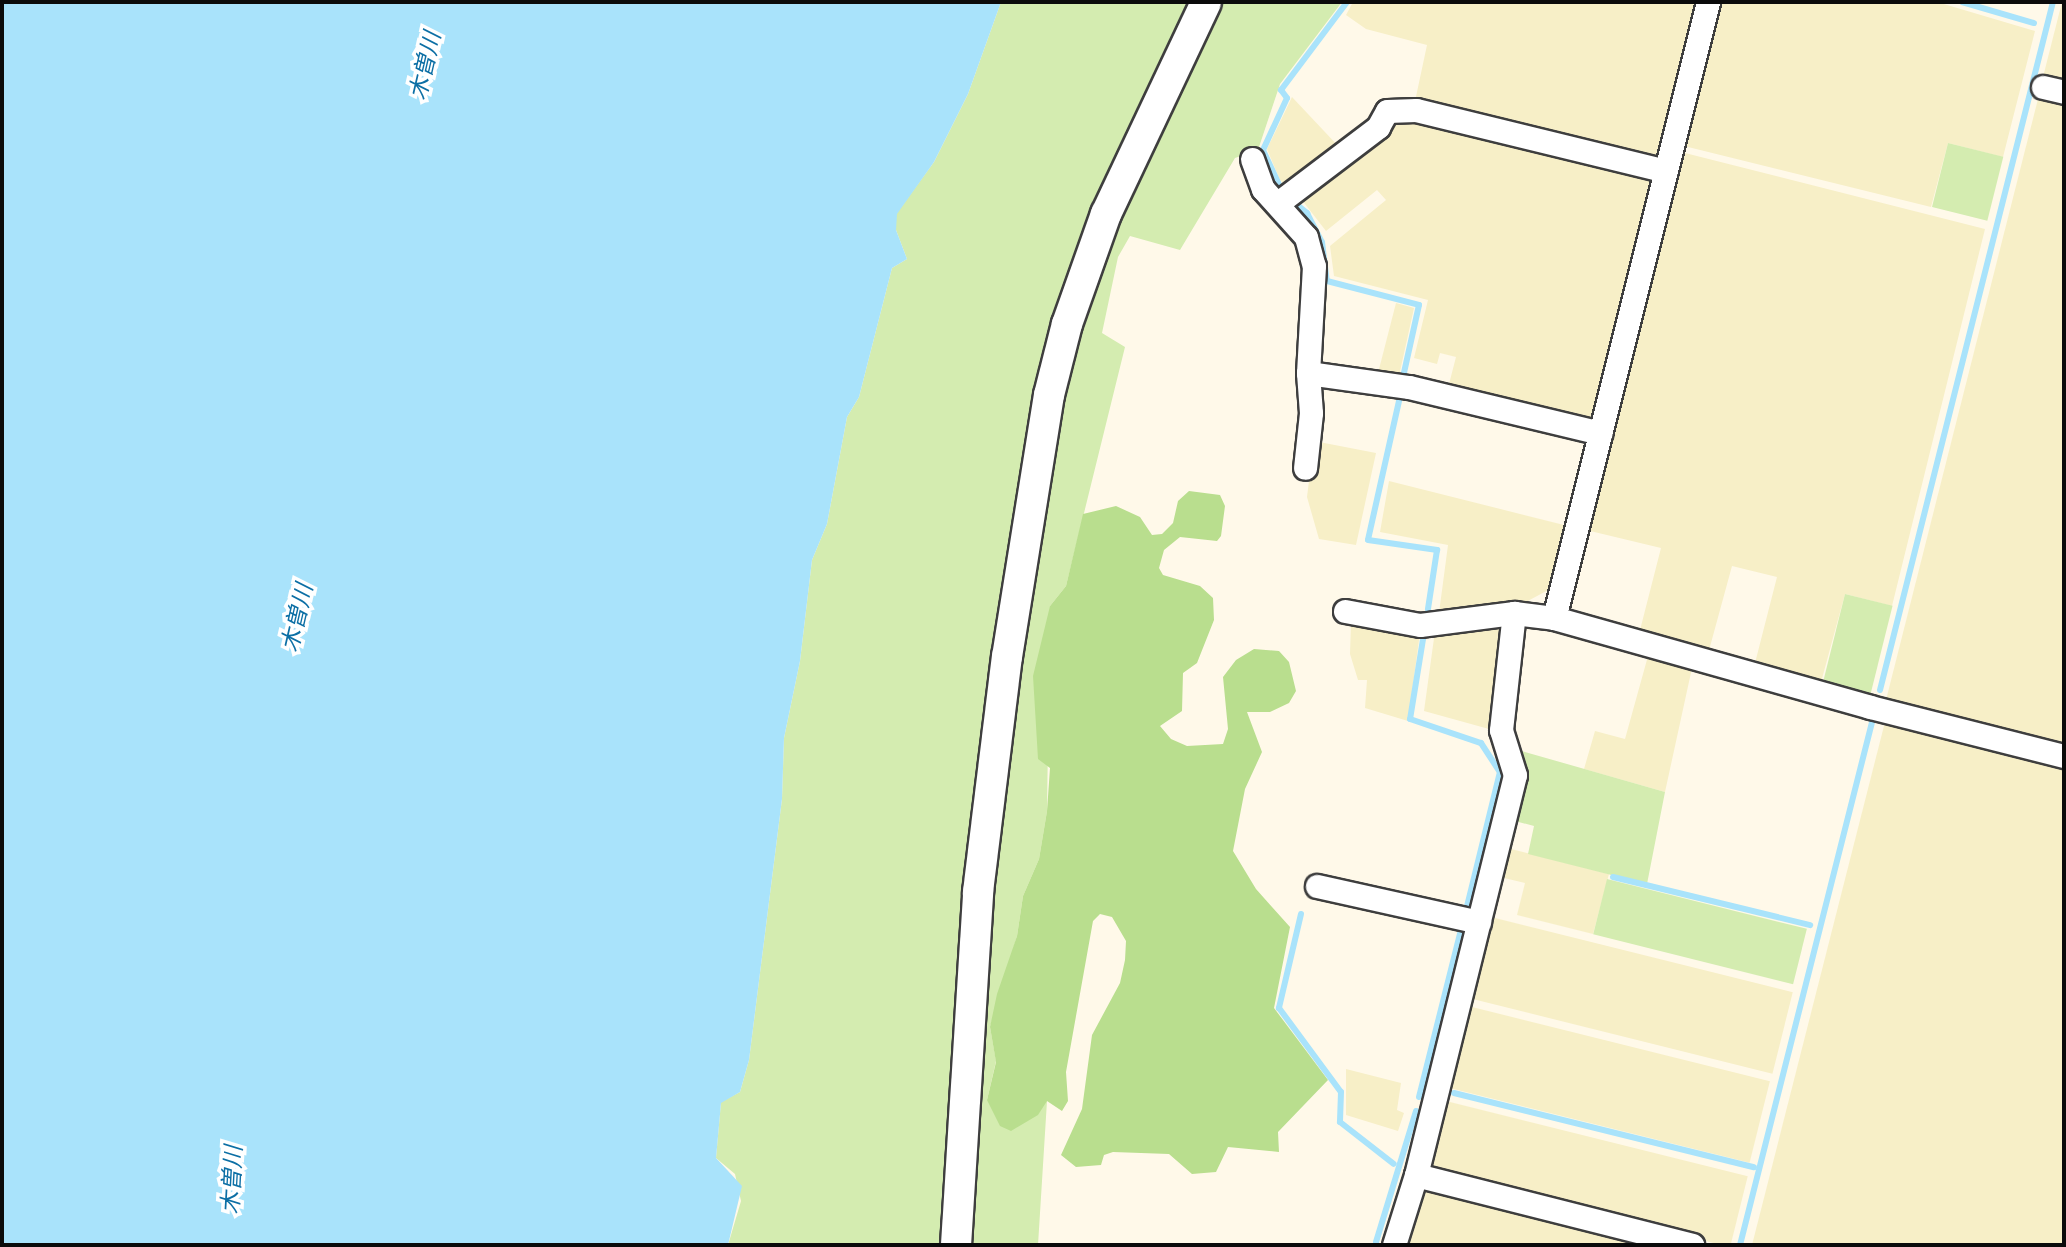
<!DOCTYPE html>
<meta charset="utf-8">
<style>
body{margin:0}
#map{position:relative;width:2066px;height:1247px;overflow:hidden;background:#fff9e9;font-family:Lora,"Noto Sans JP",serif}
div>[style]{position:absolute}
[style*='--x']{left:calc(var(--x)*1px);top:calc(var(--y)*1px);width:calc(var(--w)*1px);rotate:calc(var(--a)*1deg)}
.farmland>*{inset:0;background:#f7efc7;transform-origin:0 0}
.green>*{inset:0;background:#d4ecb0;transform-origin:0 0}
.forest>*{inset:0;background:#b9de8e}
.water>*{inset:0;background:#a9e3fb}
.stream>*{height:6px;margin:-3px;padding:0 3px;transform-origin:3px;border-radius:3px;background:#a9e3fb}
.roads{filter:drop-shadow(2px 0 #3e3e3e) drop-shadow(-2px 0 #3e3e3e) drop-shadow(0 2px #3e3e3e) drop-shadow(0 -2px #3e3e3e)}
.minor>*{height:23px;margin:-11.5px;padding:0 11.5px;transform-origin:11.5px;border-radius:11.5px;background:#fff}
.tertiary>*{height:30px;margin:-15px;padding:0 15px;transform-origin:15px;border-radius:15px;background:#fff}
span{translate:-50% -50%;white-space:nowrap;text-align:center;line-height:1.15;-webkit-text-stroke:7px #fff;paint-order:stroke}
.water-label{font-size:23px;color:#0c6fa5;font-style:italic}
.frame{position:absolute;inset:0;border:4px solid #0b0b0b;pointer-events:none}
</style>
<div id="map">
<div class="farmland">
<i style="clip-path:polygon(1353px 2px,1697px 2px,1659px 162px,1414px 106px,1427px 45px,1366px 29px,1346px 15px)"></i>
<i style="clip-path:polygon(1720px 2px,1937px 2px,2035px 31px,2003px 157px,1948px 143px,1931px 207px,1684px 146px)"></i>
<i style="clip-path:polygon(2062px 2px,2064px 2px,2064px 86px,2042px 81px)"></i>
<i style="clip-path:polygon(2040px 91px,2064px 97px,2064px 750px,1885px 704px)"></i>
<i style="clip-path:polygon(1292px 97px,1340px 148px,1289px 188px,1280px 180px,1267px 149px)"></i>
<i style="clip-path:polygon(1399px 116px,1655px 174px,1592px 420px,1448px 388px,1456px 357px,1440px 353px,1437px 364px,1414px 358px,1428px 300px,1334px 276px,1330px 246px,1386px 200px,1377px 190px,1326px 231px,1298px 195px)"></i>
<i style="clip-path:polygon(1681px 152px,1985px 229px,1892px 606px,1845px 594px,1820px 686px,1754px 667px,1777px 577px,1732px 566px,1708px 654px,1639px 634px,1661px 548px,1586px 530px)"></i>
<i style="clip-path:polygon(1396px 303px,1414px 308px,1399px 376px,1377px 377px)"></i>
<i style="clip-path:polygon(1314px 441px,1376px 453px,1356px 545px,1319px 539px,1307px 497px)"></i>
<i style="clip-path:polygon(1389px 481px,1568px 526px,1552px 588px,1524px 603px,1439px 613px,1448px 545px,1380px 532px)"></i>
<i style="clip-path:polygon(1351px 622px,1420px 633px,1408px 721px,1365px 708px,1367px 680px,1358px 680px,1350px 654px)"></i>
<i style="clip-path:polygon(1498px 624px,1501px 628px,1489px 729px,1424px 711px,1435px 631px)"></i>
<i style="clip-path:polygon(1648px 656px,1692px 668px,1665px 792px,1584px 769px,1595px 731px,1625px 739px)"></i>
<i style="clip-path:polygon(1886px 718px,2064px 763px,2064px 1245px,1752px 1245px)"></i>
<i style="clip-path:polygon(1507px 848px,1609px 874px,1593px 934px,1517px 915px,1525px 883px,1500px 877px)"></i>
<i style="left:1491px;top:917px;width:311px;height:84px;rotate:14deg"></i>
<i style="left:1472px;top:1007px;width:307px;height:84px;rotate:14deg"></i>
<i style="clip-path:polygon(1346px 1069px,1401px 1083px,1397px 1110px,1404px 1113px,1398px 1131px,1346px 1115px)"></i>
<i style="left:1446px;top:1101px;width:311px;height:73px;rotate:14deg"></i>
<i style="clip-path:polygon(1423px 1183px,1667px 1245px,1402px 1245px)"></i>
</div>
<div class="green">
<i style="clip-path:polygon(1001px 2px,1196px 2px,1057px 320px,948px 1245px,728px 1245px,741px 1201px,735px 1174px,716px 1158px,721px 1102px,740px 1092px,749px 1060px,782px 799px,784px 738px,800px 661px,812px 560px,827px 524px,847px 417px,859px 397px,892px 268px,907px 259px,896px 230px,896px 214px,934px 162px,968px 94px)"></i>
<i style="clip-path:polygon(1216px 2px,1342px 2px,1280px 84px,1258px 150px,1235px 158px,1180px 250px,1130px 236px,1118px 257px,1102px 333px,1125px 347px,1066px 586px,1050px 606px,1047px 811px,1039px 859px,1023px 896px,1017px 936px,990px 1027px,996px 1061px,987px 1100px,1047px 1101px,1038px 1245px,964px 1245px,980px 961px,1056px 404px,1110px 225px)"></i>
<i style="left:1948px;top:143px;width:57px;height:66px;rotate:14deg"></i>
<i style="left:1845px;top:594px;width:49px;height:95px;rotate:14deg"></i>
<i style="clip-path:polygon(1518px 750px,1665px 792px,1647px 884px,1528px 854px,1534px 826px,1515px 821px)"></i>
<i style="left:1607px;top:879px;width:206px;height:57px;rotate:14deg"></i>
</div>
<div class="forest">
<i style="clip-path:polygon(1189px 491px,1220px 495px,1225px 506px,1221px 536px,1217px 541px,1180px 537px,1164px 550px,1159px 568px,1163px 575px,1200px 586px,1213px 598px,1214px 620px,1197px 663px,1183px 673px,1182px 711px,1160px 726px,1171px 739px,1187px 746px,1223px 744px,1228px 729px,1223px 677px,1236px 660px,1254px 649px,1279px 651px,1289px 662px,1296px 691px,1289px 703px,1270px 712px,1247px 712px,1262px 752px,1245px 789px,1233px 851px,1256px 889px,1290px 927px,1274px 1008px,1328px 1080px,1278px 1132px,1279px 1152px,1228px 1147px,1216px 1172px,1192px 1174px,1169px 1154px,1113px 1152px,1104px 1155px,1101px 1165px,1076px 1167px,1061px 1155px,1082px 1109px,1092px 1035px,1120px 983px,1125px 960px,1126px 941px,1112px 917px,1100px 914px,1093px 921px,1066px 1072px,1068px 1101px,1062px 1111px,1047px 1101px,1038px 1115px,1011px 1131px,1000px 1126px,987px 1100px,996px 1062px,990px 1027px,997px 994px,1017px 936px,1023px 896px,1039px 859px,1047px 811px,1050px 768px,1038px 759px,1033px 676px,1050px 606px,1066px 586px,1083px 514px,1116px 506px,1140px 517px,1152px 535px,1162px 534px,1173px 523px,1178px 501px)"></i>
</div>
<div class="water">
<i style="clip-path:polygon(2px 2px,1001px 2px,968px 94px,934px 162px,897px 214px,896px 230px,907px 259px,892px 268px,859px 397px,847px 417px,827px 524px,812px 560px,800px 661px,784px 738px,782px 799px,749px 1060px,740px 1092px,721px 1103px,716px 1158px,742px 1186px,728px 1245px,2px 1245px)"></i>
</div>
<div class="stream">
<i style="--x:1962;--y:2;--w:75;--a:16.3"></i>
<i style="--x:1282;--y:191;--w:45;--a:-114.9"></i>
<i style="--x:1263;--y:150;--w:57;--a:-65.2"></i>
<i style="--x:1287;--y:98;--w:10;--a:-127"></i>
<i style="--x:1281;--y:90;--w:110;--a:-53.1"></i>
<i style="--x:1295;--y:203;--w:16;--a:40"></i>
<i style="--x:1307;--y:213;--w:33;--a:63"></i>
<i style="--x:1322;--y:242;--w:39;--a:83"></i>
<i style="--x:1327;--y:281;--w:95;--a:14.6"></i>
<i style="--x:1419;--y:305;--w:74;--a:102.5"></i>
<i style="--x:1399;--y:401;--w:142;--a:102.6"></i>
<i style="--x:1368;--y:540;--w:70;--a:8.2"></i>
<i style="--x:1437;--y:550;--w:60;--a:98.7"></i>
<i style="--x:1424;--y:633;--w:87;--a:99.2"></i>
<i style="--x:1410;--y:719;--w:75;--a:18.7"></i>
<i style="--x:1481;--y:743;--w:35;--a:57"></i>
<i style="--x:1500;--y:772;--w:138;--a:103.8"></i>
<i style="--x:1880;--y:690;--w:709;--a:-75.89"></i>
<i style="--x:1613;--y:877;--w:203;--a:13.7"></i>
<i style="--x:1301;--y:914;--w:97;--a:103.2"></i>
<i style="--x:1279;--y:1008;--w:104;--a:53.6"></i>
<i style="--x:1341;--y:1092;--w:30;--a:92"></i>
<i style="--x:1340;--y:1122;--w:68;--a:37.9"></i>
<i style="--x:1454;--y:1093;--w:309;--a:13.9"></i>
<i style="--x:1419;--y:1097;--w:176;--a:-75.9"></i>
<i style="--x:1376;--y:1242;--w:137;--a:-73"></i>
<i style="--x:1740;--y:1245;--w:539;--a:-75.83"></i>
</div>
<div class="roads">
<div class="minor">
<i style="--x:2043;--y:87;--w:22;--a:13"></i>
<i style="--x:1252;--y:159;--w:32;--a:70"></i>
<i style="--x:1263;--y:189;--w:64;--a:48.1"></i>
<i style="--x:1306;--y:237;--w:30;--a:75"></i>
<i style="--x:1314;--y:266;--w:107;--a:93.2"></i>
<i style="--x:1308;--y:373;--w:40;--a:85.7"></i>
<i style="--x:1311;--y:413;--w:55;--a:96.2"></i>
<i style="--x:1278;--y:203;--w:126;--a:-37.2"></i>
<i style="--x:1378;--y:127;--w:18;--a:-61"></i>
<i style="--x:1387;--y:111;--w:29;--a:-2"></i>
<i style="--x:1416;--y:110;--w:257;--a:13.7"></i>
<i style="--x:1308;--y:373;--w:102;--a:7.9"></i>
<i style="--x:1409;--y:387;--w:197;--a:13.5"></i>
<i style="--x:1345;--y:611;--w:76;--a:10.6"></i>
<i style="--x:1420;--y:625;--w:95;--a:-7.3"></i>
<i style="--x:1514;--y:613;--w:40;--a:7.1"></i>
<i style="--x:1554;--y:618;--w:328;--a:15.7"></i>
<i style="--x:1870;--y:707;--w:200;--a:14.2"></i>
<i style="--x:1554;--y:618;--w:635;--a:-75.96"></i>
<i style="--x:1317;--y:886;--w:166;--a:12.5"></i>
<i style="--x:1416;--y:1175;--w:285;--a:14.2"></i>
<i style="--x:1394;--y:1245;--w:73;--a:-72.6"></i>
<i style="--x:1416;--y:1175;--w:412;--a:-76.1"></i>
<i style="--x:1515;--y:775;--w:47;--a:-107.3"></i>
<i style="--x:1501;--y:730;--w:118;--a:-83.7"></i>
</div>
<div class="tertiary">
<i style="--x:956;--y:1245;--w:354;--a:-86.4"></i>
<i style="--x:978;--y:892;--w:237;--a:-83"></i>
<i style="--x:1007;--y:657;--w:265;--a:-80.9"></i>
<i style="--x:1049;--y:395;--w:73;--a:-75.8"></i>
<i style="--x:1067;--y:324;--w:117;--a:-70.5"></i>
<i style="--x:1106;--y:214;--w:234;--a:-64.7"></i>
</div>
</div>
<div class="water-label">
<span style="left:425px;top:66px;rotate:-77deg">木曽川</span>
<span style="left:297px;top:618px;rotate:-77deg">木曽川</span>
<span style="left:232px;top:1180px;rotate:-87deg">木曽川</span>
</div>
<div class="frame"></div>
</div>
